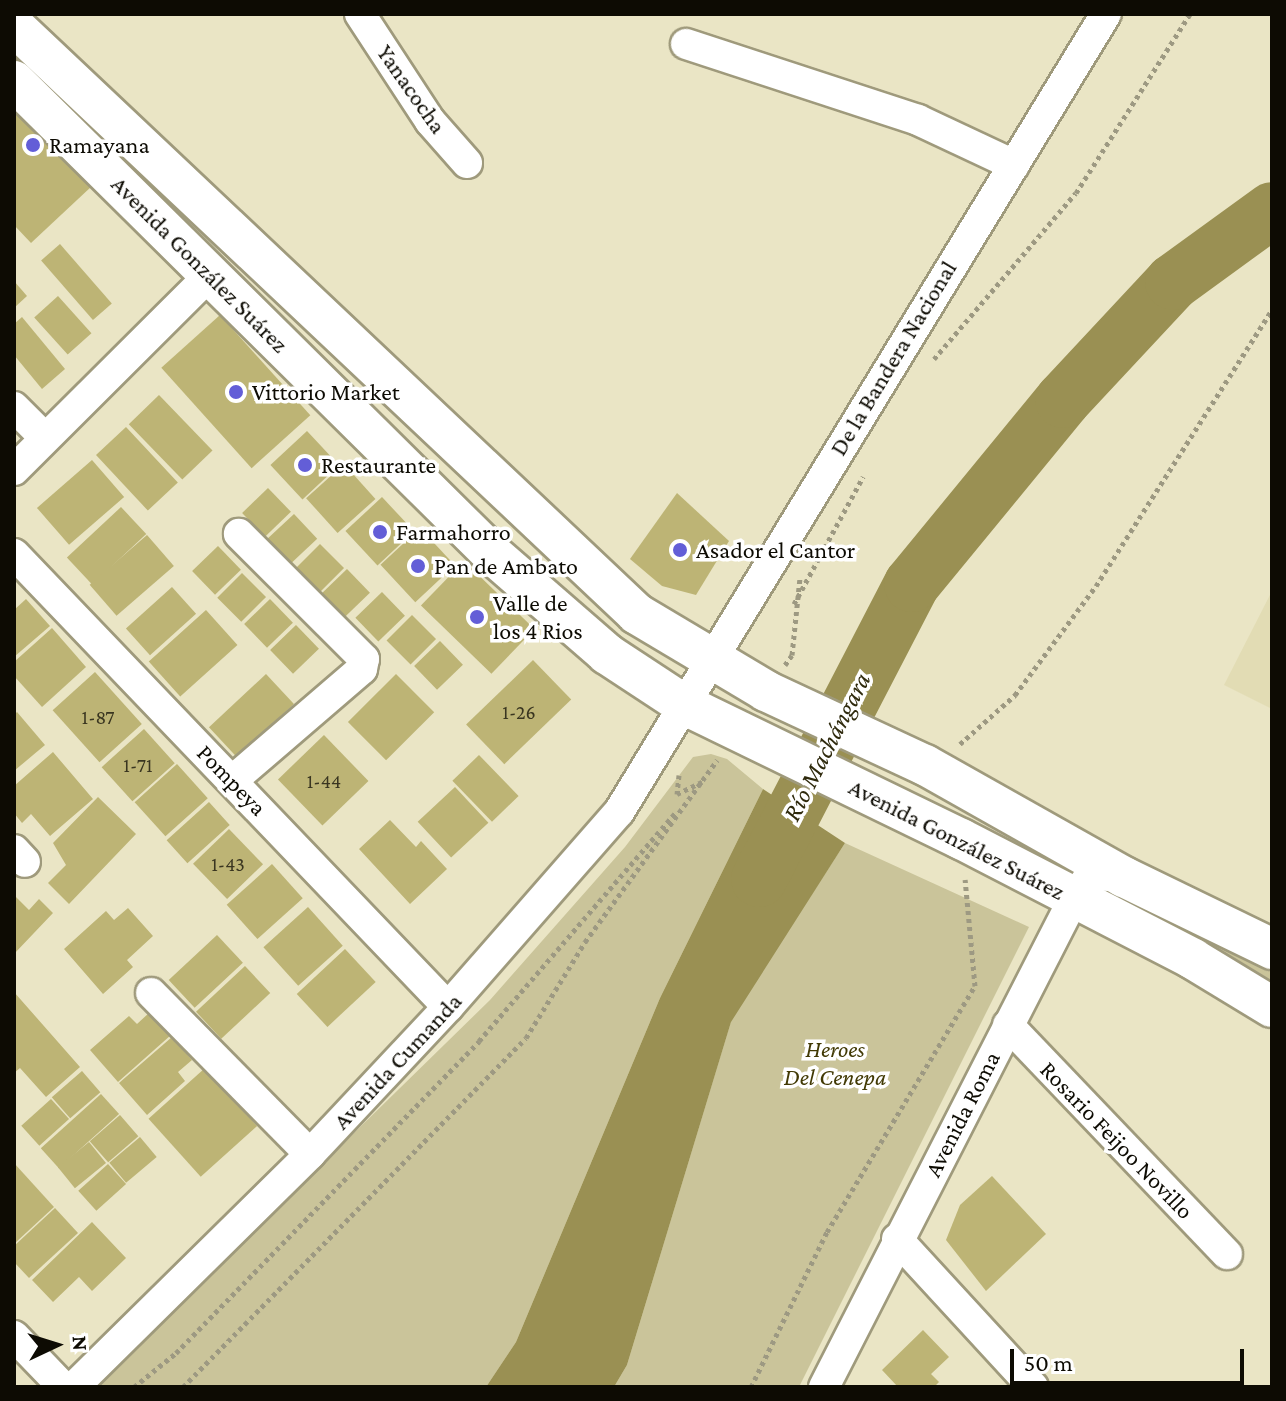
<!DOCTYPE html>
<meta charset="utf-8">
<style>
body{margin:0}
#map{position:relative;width:1286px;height:1401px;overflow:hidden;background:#eae5c5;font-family:"Crimson Pro",serif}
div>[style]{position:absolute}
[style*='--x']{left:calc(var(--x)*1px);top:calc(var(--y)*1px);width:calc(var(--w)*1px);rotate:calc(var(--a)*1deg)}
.built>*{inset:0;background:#e2dcb4}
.green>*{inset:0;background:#cac49a}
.water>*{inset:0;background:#9a9053}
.river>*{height:56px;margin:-28px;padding:0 28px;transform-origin:28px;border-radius:28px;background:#9a9053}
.building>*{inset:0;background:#bdb475;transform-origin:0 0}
.path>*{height:5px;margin-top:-2.5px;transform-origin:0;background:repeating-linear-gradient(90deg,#9d9982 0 4px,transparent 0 8px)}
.roads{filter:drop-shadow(2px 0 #9f9a7c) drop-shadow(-2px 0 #9f9a7c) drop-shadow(0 2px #9f9a7c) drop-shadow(0 -2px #9f9a7c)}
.minor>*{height:30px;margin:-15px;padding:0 15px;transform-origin:15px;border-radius:15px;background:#fff}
.major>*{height:40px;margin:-20px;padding:0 20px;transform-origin:20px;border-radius:20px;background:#fff}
.dots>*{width:22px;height:22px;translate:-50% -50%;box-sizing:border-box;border:4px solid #fff;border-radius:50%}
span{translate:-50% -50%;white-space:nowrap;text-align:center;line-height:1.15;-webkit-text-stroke:7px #fff;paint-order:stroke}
.number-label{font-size:20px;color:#393520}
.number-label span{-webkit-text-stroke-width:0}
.street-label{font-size:24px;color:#0d0b03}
.poi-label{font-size:24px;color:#0d0b03}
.left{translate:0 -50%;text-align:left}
.park-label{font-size:24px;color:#413904;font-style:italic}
.water-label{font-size:26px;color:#2f2a0d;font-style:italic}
.frame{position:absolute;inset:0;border:16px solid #0d0b03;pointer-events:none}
.north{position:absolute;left:16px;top:1305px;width:80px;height:80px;-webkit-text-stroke:6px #fff;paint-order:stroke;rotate:86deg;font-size:22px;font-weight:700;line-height:32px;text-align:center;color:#0d0b03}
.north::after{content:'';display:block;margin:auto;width:28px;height:36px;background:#0d0b03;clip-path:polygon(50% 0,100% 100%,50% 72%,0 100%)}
.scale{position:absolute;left:1010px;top:1349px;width:234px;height:36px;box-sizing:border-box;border:4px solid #0d0b03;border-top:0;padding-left:10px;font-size:24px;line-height:28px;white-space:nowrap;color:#0d0b03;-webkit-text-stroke:6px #fff;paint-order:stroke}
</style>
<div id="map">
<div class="built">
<i style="clip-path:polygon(1272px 591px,1272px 709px,1224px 685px)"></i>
</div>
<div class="green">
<i style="clip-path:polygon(711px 754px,727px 759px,763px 789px,660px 998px,516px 1342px,486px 1387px,94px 1387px,490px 1000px,625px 847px,693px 757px)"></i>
<i style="clip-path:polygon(845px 843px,1029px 927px,799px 1387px,614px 1387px,627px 1365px,733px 1015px)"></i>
<i style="clip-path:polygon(1104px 883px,1272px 958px,1272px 992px,1099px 891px)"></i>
</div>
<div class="water">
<i style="clip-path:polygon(763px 789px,845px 843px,731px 1022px,627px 1365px,614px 1387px,486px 1387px,516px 1342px,660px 998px)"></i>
</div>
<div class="river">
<i style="--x:759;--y:879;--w:332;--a:-62.6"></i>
<i style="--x:912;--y:584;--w:238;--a:-50.6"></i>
<i style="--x:1063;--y:400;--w:161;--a:-47"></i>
<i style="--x:1173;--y:282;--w:122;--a:-36"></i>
</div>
<div class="building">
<i style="clip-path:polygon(14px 104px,92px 186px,31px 243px,14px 225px)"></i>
<i style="left:60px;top:244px;width:79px;height:25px;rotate:49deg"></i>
<i style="clip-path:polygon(14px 281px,27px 296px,14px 308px)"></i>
<i style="left:58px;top:296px;width:50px;height:32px;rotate:48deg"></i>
<i style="left:220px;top:315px;width:135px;height:79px;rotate:48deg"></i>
<i style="clip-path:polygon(22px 317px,65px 369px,42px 389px,14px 355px,14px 324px)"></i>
<i style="left:159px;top:395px;width:77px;height:42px;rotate:46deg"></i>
<i style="left:126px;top:427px;width:76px;height:41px;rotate:47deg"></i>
<i style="left:307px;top:431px;width:47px;height:50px;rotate:47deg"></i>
<i style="left:92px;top:460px;width:49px;height:73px;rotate:49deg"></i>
<i style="left:344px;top:464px;width:47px;height:51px;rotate:48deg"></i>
<i style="left:268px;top:488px;width:33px;height:36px;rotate:46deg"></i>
<i style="clip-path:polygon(677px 493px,729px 541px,696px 595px,662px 586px,630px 559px)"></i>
<i style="left:382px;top:497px;width:47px;height:50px;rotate:47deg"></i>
<i style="left:121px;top:507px;width:37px;height:74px;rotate:47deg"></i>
<i style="left:294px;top:514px;width:34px;height:36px;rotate:47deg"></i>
<i style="left:420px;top:528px;width:51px;height:54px;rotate:47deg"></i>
<i style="left:147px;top:535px;width:41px;height:76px;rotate:49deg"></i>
<i style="left:320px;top:544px;width:34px;height:35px;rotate:45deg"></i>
<i style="left:218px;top:546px;width:33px;height:36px;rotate:46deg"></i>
<i style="left:464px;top:561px;width:98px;height:62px;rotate:44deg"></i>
<i style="left:347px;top:569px;width:33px;height:36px;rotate:46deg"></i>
<i style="left:242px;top:573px;width:34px;height:35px;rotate:45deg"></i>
<i style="left:172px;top:587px;width:36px;height:62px;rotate:48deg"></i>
<i style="left:382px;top:592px;width:33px;height:37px;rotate:46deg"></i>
<i style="clip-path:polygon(26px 599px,50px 626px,14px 657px,14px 610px)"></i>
<i style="left:270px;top:599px;width:33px;height:36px;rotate:46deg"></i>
<i style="left:206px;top:610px;width:47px;height:77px;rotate:48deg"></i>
<i style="left:412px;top:615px;width:34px;height:36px;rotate:45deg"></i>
<i style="left:296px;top:625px;width:33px;height:36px;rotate:46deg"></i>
<i style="clip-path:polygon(52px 628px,86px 667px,42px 707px,14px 676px,14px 662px)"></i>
<i style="left:440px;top:641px;width:33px;height:36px;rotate:46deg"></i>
<i style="left:533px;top:660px;width:55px;height:93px;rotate:46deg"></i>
<i style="left:95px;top:672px;width:70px;height:57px;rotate:48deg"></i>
<i style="left:266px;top:674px;width:41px;height:78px;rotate:47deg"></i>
<i style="left:396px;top:674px;width:54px;height:68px;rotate:45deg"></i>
<i style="clip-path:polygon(17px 712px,45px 745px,14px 771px,14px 715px)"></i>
<i style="left:144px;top:729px;width:46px;height:57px;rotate:48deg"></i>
<i style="left:324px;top:735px;width:64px;height:64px;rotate:46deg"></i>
<i style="clip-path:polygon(53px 752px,93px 799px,50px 836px,31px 814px,22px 823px,14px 813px,14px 786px)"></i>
<i style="left:479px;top:755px;width:57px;height:37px;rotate:46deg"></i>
<i style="left:177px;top:764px;width:46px;height:57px;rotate:48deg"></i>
<i style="left:455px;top:787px;width:49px;height:51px;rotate:47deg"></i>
<i style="clip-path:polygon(98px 797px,136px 834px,69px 904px,48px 883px,66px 865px,53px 843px)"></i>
<i style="left:209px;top:802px;width:31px;height:57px;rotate:48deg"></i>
<i style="clip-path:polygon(390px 820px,416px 847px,421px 841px,447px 869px,410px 904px,359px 849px)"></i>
<i style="left:229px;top:829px;width:49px;height:50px;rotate:46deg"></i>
<i style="left:272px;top:864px;width:46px;height:61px;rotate:48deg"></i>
<i style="clip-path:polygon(14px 895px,29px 910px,39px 899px,53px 913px,14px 954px)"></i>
<i style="left:308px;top:907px;width:52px;height:60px;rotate:48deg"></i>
<i style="clip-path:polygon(128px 908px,153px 936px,127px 960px,133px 967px,103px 994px,64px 949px,106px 911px,114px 920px)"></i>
<i style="left:217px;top:935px;width:38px;height:66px;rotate:47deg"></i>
<i style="left:345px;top:949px;width:45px;height:66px;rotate:47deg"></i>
<i style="left:245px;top:966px;width:37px;height:67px;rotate:47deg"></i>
<i style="clip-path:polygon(14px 992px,80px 1067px,46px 1097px,20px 1068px,14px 1073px)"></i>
<i style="clip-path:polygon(150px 1012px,171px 1035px,118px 1082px,90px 1050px,129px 1016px,137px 1024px)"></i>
<i style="clip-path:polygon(172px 1037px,192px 1060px,178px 1072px,185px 1081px,147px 1115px,119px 1083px)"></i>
<i style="left:205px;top:1068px;width:78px;height:76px;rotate:48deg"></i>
<i style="left:82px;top:1071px;width:28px;height:40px;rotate:49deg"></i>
<i style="left:101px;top:1094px;width:27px;height:81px;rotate:48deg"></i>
<i style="left:51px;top:1099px;width:27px;height:40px;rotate:48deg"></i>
<i style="left:120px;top:1115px;width:28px;height:40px;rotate:49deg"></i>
<i style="left:140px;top:1137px;width:26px;height:40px;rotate:50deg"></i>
<i style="left:89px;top:1142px;width:27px;height:40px;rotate:51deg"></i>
<i style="clip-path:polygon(14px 1163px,54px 1207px,14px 1244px)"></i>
<i style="left:108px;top:1164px;width:27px;height:40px;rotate:48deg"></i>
<i style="clip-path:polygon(992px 1176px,1046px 1234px,986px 1291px,946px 1240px,960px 1205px)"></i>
<i style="clip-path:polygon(55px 1208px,78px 1233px,29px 1278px,14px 1262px,14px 1246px)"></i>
<i style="clip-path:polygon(92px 1222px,126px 1258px,92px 1291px,79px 1277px,53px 1302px,32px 1280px)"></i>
<i style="clip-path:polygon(923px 1330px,949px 1357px,931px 1374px,939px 1382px,934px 1387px,898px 1387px,882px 1370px)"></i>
</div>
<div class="path">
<i style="--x:934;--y:359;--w:218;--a:-49.5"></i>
<i style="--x:1076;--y:193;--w:212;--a:-57.5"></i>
<i style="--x:794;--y:604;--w:145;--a:-61.5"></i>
<i style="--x:785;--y:665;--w:12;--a:-55"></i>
<i style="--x:792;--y:655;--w:78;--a:-84.1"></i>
<i style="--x:960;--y:744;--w:74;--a:-41.7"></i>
<i style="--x:1015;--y:695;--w:136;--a:-53.4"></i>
<i style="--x:1096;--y:586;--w:327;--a:-57.5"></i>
<i style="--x:679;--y:775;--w:19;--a:96"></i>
<i style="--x:677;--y:794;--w:28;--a:-26"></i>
<i style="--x:134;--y:1387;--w:54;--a:-39"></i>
<i style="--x:176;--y:1353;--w:435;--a:-45.8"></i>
<i style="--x:479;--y:1041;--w:302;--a:-49.3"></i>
<i style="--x:183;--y:1387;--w:489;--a:-45.5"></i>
<i style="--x:526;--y:1038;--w:113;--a:-58.4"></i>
<i style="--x:585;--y:942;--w:225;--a:-54"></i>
<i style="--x:751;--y:1387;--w:173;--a:-63.9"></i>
<i style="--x:827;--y:1232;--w:287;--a:-59"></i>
<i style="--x:975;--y:986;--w:107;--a:-95.3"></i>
</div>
<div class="roads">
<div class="minor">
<i style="--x:360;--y:14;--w:128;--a:56.8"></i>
<i style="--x:430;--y:121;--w:56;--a:48.6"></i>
<i style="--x:686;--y:44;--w:244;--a:18.1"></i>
<i style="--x:918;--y:120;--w:106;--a:25.1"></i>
<i style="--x:14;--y:407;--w:44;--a:45"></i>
<i style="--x:14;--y:470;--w:279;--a:-44.9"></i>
<i style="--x:14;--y:554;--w:627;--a:46.23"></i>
<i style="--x:233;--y:780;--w:170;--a:-40.7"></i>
<i style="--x:362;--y:669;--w:10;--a:-79"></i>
<i style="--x:364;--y:659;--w:177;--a:-135"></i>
<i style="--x:14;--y:850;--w:16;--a:47"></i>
<i style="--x:151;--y:993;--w:226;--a:45.4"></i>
<i style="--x:1008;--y:1025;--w:317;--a:46.3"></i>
<i style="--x:897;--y:1239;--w:201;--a:47.4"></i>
<i style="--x:14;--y:1336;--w:71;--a:46.1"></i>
<i style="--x:74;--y:1387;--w:332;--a:-44.6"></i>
<i style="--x:310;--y:1154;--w:202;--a:-46.8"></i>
<i style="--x:448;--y:1007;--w:259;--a:-48.8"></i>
<i style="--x:619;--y:812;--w:935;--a:-58.61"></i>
<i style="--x:824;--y:1387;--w:549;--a:-62.92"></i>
<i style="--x:1074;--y:898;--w:28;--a:-55"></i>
<i style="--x:1090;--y:875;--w:34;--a:3"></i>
</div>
<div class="major">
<i style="--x:14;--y:26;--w:857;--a:43.34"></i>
<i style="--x:637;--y:614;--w:150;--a:30.8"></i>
<i style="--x:766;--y:691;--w:175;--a:25"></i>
<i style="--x:925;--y:765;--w:228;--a:29.4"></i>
<i style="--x:1124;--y:877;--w:165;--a:25.9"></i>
<i style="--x:14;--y:81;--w:671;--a:44.7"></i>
<i style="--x:491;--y:553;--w:154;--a:41"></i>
<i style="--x:607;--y:654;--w:91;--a:33.3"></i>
<i style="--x:683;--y:704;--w:309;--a:25.9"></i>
<i style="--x:961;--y:839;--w:261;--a:27.3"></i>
<i style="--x:1193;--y:959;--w:92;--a:31.3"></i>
</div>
</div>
<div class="dots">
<i style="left:33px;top:145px;background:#635ed7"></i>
<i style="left:236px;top:392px;background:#635ed7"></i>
<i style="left:305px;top:465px;background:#635ed7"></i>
<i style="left:380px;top:532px;background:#635ed7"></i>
<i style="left:680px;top:550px;background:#635ed7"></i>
<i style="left:418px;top:566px;background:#635ed7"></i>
<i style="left:477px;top:617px;background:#635ed7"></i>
</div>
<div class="number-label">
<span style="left:519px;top:712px">1-26</span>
<span style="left:98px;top:717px">1-87</span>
<span style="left:138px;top:765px">1-71</span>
<span style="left:324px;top:781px">1-44</span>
<span style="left:228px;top:864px">1-43</span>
</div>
<div class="street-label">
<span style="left:412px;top:89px;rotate:55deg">Yanacocha</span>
<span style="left:200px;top:264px;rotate:45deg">Avenida González Suárez</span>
<span style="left:893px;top:358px;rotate:-59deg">De la Bandera Nacional</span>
<span style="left:232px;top:780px;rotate:46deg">Pompeya</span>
<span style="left:957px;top:839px;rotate:27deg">Avenida González Suárez</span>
<span style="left:397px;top:1061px;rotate:-47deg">Avenida Cumanda</span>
<span style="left:962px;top:1114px;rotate:-63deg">Avenida Roma</span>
<span style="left:1117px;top:1140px;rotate:46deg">Rosario Feijoo Novillo</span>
</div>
<div class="poi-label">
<span class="left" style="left:49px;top:145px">Ramayana</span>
<span class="left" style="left:252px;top:392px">Vittorio Market</span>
<span class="left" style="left:321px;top:465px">Restaurante</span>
<span class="left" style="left:396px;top:532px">Farmahorro</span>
<span class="left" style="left:696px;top:550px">Asador el Cantor</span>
<span class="left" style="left:434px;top:566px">Pan de Ambato</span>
<span class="left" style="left:493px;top:617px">Valle de<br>los 4 Rios</span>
</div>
<div class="park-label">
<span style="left:835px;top:1063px">Heroes<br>Del Cenepa</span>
</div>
<div class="water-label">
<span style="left:827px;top:747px;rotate:-63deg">Río Machángara</span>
</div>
<div class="frame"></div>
<div class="north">N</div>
<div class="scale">50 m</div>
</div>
